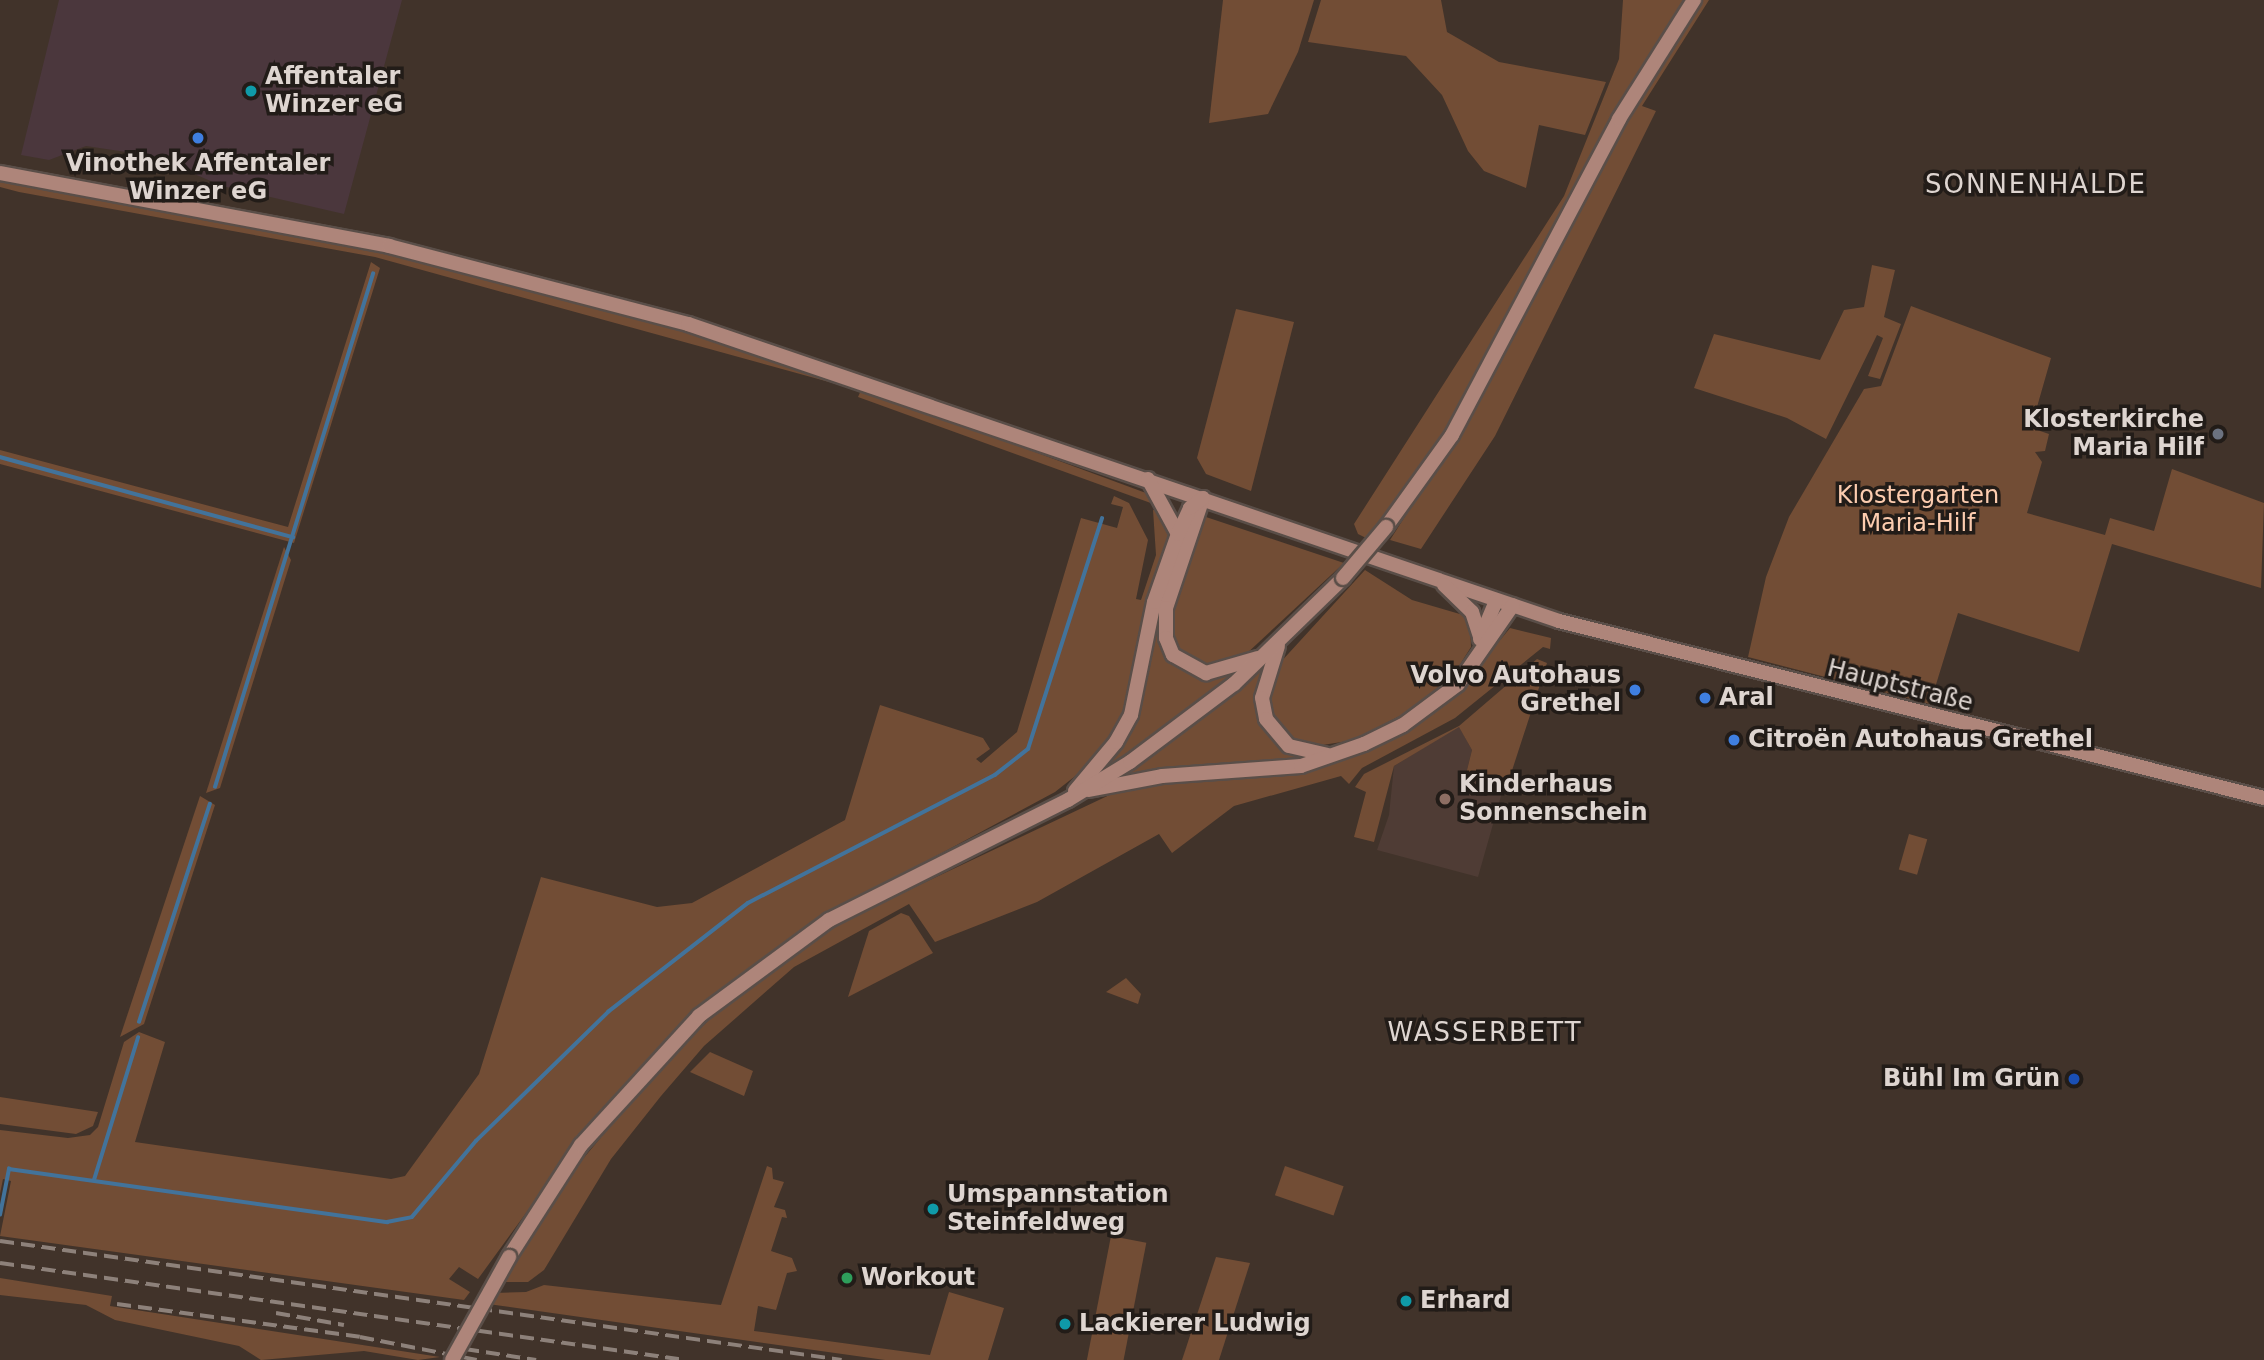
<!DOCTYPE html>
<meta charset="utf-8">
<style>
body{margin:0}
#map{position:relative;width:2264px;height:1360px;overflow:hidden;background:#41332a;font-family:"DejaVu Sans",sans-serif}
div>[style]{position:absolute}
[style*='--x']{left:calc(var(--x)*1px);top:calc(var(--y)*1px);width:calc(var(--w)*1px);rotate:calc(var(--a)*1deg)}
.industrial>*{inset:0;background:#4b373d}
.education>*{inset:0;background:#4f3c35}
.green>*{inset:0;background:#724d35;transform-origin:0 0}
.stream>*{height:3.5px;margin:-1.75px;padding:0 1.75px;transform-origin:1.75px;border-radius:1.75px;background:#42739b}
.roads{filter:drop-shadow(2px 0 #5a4e48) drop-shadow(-2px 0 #5a4e48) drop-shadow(0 2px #5a4e48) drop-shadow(0 -2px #5a4e48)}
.secondary>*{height:14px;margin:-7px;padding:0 7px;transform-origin:7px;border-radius:7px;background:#ae857a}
.rail>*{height:3.5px;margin-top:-1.75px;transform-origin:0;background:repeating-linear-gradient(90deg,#8d817a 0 14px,transparent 0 21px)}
.bridges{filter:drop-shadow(2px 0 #5a4e48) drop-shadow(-2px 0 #5a4e48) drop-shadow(0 2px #5a4e48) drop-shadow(0 -2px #5a4e48)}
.secondary-bridge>*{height:14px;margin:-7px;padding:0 7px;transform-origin:7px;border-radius:7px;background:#ae857a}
.dots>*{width:19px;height:19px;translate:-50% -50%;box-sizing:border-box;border:4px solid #221c18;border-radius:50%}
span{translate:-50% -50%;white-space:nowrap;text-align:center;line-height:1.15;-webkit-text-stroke:7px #221c18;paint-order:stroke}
.poi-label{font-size:24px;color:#ded5d0;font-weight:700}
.left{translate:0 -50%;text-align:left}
.right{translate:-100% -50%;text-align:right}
.park-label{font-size:24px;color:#fcccaf}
.street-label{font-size:24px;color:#ded5d0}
.neighbourhood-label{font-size:26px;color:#ded5d0;letter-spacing:2px}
</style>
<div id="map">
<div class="industrial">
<i style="clip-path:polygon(59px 0,402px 0,344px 214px,222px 186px,153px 156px,86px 146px,49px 160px,21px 155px)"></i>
</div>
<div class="education">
<i style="clip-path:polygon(1459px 726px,1472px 750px,1465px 778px,1503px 789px,1478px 877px,1377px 850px,1389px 815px,1394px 766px)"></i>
</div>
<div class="green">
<i style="clip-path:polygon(1223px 0,1314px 0,1298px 52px,1268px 114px,1209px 123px)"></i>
<i style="clip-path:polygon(1321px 0,1441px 0,1447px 32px,1499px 62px,1606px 82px,1585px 135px,1539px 125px,1526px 188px,1484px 171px,1468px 151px,1442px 95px,1406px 56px,1308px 42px)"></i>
<i style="clip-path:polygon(1623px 0,1685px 0,1611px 120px,1491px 350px,1427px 462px,1366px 538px,1358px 534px,1354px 524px,1564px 196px,1619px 59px)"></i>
<i style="clip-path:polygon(1702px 0,1709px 0,1642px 106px,1656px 111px,1495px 436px,1421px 549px,1390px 540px,1482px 396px,1622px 127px)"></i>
<i style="clip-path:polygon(0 182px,326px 239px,483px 275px,705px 337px,840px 381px,840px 385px,375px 257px,19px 192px,0 187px)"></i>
<i style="clip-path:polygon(371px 262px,380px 268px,294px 543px,0 464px,0 450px,288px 527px)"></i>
<i style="clip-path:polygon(1872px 265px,1895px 270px,1884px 317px,1901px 324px,1880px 379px,1868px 376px,1883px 338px,1877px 335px,1826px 439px,1787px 418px,1694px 388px,1714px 334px,1820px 360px,1844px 310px,1864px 307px)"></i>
<i style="clip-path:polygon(1911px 306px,2051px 358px,2031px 428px,2049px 434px,2045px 451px,2035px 452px,2042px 462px,2027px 513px,2105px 535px,2110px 518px,2154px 531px,2172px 469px,2264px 503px,2261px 588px,2112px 544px,2079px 652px,1958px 613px,1930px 704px,1748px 657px,1766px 577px,1789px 517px,1864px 389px,1881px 386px)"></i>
<i style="clip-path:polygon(1236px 309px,1294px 322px,1251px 491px,1206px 474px,1197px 458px)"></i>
<i style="clip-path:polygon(862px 388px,1146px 493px,1159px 506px,858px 397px)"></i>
<i style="clip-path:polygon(1114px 496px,1129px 503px,1148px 540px,1136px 599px,1141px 600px,1156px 555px,1153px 510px,1166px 512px,1172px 534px,1133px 698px,1117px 731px,1093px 762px,1055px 792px,834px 911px,717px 992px,604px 1106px,478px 1279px,459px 1267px,449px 1279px,470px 1292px,464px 1300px,0 1236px,11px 1181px,3px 1179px,0 1194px,0 1130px,68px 1138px,90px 1135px,98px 1127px,124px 1042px,139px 1032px,165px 1042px,135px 1142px,391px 1179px,405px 1176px,479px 1074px,541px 877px,657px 907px,692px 903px,845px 820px,880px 705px,983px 738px,990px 749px,976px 759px,981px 763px,1017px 732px,1081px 518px,1117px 528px,1123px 507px,1111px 504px)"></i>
<i style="clip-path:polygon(1206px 517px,1344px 563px,1244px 656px,1213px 666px,1181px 655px,1169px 621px,1199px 525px)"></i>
<i style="clip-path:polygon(284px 547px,291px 560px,220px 788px,206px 793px)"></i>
<i style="clip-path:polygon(1365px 570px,1412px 600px,1470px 617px,1471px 647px,1454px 674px,1409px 711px,1354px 740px,1310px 747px,1290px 739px,1274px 720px,1269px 692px,1278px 665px)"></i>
<i style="clip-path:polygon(1510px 628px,1551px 638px,1550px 649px,1543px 647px,1455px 718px,1362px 768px,1349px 784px,1341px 776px,1234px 806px,1172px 853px,1159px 834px,1037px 902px,935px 942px,909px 904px,794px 967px,704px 1046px,661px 1096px,611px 1159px,544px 1270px,528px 1282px,501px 1282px,582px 1160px,664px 1062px,736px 995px,837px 924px,1120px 790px,1151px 782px,1311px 768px,1365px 750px,1451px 700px)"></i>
<i style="clip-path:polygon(1155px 630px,1186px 670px,1215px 676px,1236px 673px,1098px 774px,1136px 716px)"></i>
<i style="clip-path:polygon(1537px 659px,1547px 663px,1506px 789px,1465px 778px,1472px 750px,1459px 727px,1394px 766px,1374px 842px,1354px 837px,1366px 792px,1355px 787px,1364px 774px,1459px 726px)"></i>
<i style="clip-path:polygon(1267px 664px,1258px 704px,1305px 758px,1161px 769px,1112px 782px,1191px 727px)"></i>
<i style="clip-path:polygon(200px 796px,215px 805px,144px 1024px,120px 1037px)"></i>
<i style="left:1909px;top:834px;width:19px;height:37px;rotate:16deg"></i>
<i style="clip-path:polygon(901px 913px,909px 916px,933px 953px,848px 997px,869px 931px)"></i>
<i style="clip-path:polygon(1126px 978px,1141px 994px,1138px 1004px,1106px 992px)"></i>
<i style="clip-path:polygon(710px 1052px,753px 1071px,744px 1096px,690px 1072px)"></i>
<i style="clip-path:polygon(0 1097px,98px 1112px,93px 1126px,76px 1134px,0 1124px)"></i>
<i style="clip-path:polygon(767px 1166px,772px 1168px,773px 1179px,784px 1182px,774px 1207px,785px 1210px,787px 1218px,782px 1217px,771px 1251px,792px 1258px,797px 1271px,787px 1273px,776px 1310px,758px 1306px,754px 1331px,930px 1355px,949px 1292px,1004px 1308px,988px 1360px,885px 1360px,488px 1304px,494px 1293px,526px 1292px,544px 1285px,721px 1305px)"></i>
<i style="left:1285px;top:1166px;width:62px;height:31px;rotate:19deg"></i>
<i style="left:1111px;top:1236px;width:36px;height:130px;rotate:11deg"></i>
<i style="clip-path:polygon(1216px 1257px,1250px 1263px,1219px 1360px,1182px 1360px)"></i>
<i style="clip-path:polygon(0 1278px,112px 1296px,110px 1306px,440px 1357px,418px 1360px,364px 1351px,261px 1360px,239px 1346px,115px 1320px,86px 1305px,0 1295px)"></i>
</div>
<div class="stream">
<i style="--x:0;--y:457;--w:304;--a:15.3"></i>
<i style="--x:215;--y:787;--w:537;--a:-72.88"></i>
<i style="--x:139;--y:1022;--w:229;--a:-72"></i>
<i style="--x:94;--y:1180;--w:149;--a:-72.8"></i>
<i style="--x:0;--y:1215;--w:47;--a:-78.9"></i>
<i style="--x:9;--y:1169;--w:382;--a:8"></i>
<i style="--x:387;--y:1222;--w:25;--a:-11"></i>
<i style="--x:412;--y:1217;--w:99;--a:-49.9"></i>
<i style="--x:476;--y:1141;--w:185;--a:-44.3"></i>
<i style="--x:608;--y:1012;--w:177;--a:-37.9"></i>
<i style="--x:748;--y:903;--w:278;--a:-27.4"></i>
<i style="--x:995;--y:775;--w:42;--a:-38.2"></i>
<i style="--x:1028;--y:749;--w:242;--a:-72.2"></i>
</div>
<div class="roads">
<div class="secondary">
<i style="--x:0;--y:173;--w:396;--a:10.6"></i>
<i style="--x:389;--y:246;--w:309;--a:14.6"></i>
<i style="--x:688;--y:324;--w:920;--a:18.83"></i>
<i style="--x:1559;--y:621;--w:727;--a:14.09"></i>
<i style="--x:1148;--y:479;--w:63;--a:61.4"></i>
<i style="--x:1203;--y:498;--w:116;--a:108.6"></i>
<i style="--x:1166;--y:608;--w:30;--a:90"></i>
<i style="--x:1166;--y:638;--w:18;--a:68"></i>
<i style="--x:1173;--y:655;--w:38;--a:29"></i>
<i style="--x:1206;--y:673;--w:54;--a:-16.1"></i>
<i style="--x:1386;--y:527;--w:113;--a:-54.3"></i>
<i style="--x:1452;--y:435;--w:357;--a:-62.1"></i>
<i style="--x:1619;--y:119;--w:141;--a:-57.8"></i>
<i style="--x:1444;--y:585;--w:39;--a:44"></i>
<i style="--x:1472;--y:612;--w:26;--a:72"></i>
<i style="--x:1480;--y:639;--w:41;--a:-67.2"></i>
<i style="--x:1278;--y:646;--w:54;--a:107.1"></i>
<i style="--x:1262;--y:698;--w:21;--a:79"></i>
<i style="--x:1266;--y:719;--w:35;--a:50"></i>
<i style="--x:1289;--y:746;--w:39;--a:13"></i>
<i style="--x:1089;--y:790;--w:74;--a:-10.9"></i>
<i style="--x:1162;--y:776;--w:139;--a:-4.1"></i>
<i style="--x:1301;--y:766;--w:67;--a:-19.2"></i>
<i style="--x:1364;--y:744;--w:43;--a:-26"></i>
<i style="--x:1403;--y:725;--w:69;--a:-36.7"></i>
<i style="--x:1458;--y:684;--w:96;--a:-55.2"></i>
<i style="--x:1075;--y:791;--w:64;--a:-50.1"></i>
<i style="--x:1116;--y:742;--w:31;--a:-61"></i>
<i style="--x:1131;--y:715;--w:115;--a:-78.5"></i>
<i style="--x:1154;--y:602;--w:72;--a:-70.6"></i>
<i style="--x:1178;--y:534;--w:29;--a:-65"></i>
<i style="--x:1190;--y:508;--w:16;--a:-38"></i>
<i style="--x:509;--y:1257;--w:133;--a:-57.3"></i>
<i style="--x:581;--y:1145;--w:175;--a:-47.5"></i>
<i style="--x:699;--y:1016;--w:162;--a:-36.4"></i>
<i style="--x:829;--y:920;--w:267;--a:-26.7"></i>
<i style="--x:1068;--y:800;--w:73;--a:-31.5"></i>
<i style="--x:1130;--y:762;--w:130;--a:-36.9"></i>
<i style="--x:1234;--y:684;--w:152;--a:-44.2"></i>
</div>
</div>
<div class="rail">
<i style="--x:0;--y:1241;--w:850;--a:8.04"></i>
<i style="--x:0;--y:1263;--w:692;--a:8.06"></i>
<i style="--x:117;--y:1304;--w:245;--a:7.7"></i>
<i style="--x:360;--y:1337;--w:119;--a:11.1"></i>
<i style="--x:276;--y:1313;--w:69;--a:10"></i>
<i style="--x:465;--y:1349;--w:72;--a:8.8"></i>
</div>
<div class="bridges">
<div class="secondary-bridge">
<i style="--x:1343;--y:578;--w:67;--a:-49.9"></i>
<i style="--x:452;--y:1360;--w:118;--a:-61"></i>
</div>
</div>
<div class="dots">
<i style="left:251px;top:91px;background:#0f9aa8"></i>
<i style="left:198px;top:138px;background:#3f7fe0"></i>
<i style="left:2218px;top:434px;background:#6b7280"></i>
<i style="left:1635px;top:690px;background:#3f7fe0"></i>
<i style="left:1705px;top:698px;background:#3f7fe0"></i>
<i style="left:1734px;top:740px;background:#3f7fe0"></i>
<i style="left:1445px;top:799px;background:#8d6e63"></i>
<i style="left:2074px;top:1079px;background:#1a4fb4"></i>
<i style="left:933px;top:1209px;background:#0f9aa8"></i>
<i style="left:847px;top:1278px;background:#2e9e5b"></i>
<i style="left:1406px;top:1301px;background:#0f9aa8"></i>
<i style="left:1065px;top:1324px;background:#0f9aa8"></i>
</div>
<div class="poi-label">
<span class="left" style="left:265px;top:91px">Affentaler<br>Winzer eG</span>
<span style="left:198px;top:178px">Vinothek Affentaler<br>Winzer eG</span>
<span class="right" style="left:2204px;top:434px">Klosterkirche<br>Maria Hilf</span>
<span class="right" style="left:1621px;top:690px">Volvo Autohaus<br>Grethel</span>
<span class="left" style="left:1719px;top:698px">Aral</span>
<span class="left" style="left:1748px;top:740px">Citroën Autohaus Grethel</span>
<span class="left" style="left:1459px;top:799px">Kinderhaus<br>Sonnenschein</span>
<span class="right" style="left:2060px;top:1079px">Bühl Im Grün</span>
<span class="left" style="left:947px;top:1209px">Umspannstation<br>Steinfeldweg</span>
<span class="left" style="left:861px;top:1278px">Workout</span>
<span class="left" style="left:1420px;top:1301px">Erhard</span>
<span class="left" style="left:1079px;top:1324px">Lackierer Ludwig</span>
</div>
<div class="park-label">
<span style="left:1918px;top:510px">Klostergarten<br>Maria-Hilf</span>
</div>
<div class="street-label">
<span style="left:1900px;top:686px;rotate:14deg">Hauptstraße</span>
</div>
<div class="neighbourhood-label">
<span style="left:2036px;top:185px">SONNENHALDE</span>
<span style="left:1485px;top:1033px">WASSERBETT</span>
</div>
</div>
